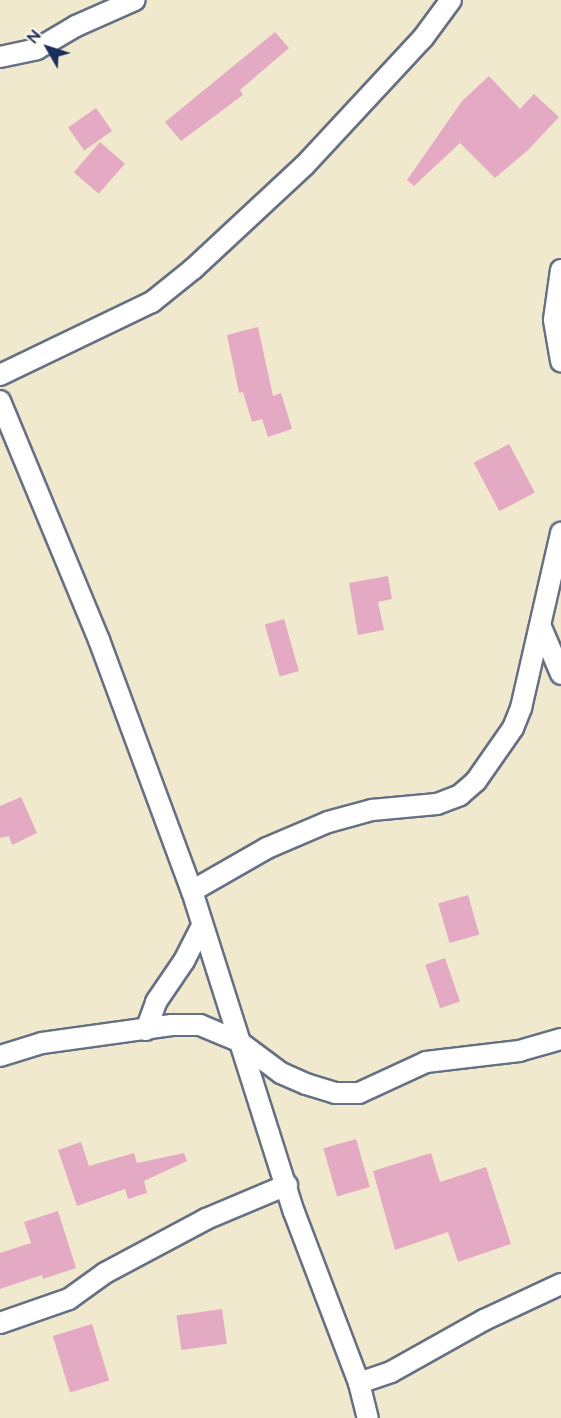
<!DOCTYPE html>
<style>
body{margin:0}
#map{position:relative;width:561px;height:1418px;overflow:hidden;background:#f0e9cd;font-family:"Architects Daughter",sans-serif}
div>[style]{position:absolute}
[style*='--x']{left:calc(var(--x)*1px);top:calc(var(--y)*1px);width:calc(var(--w)*1px);rotate:calc(var(--a)*1deg)}
.building>*{inset:0;background:#e4aac4;transform-origin:0 0}
.roads{filter:drop-shadow(2px 0 #667085) drop-shadow(-2px 0 #667085) drop-shadow(0 2px #667085) drop-shadow(0 -2px #667085)}
.street>*{height:20px;margin:-10px;padding:0 10px;transform-origin:10px;border-radius:10px;background:#fff}
span{translate:-50% -50%;white-space:nowrap;text-align:center;line-height:1.15;-webkit-text-stroke:4.5px #fcf5e5;paint-order:stroke}
.north{position:absolute;left:18px;top:18px;width:60px;height:60px;-webkit-text-stroke:4px #fcf5e5;paint-order:stroke;rotate:309deg;font-size:16px;font-weight:700;line-height:24px;text-align:center;color:#1b2f5e}
.north::after{content:'';display:block;margin:auto;width:21px;height:27px;background:#1b2f5e;clip-path:polygon(50% 0,100% 100%,50% 72%,0 100%)}
</style>
<div id="map">
<div class="building">
<i style="clip-path:polygon(275px 32px,289px 48px,240px 90px,243px 95px,181px 141px,165px 122px)"></i>
<i style="clip-path:polygon(489px 76px,520px 109px,534px 94px,559px 117px,528px 150px,495px 178px,460px 143px,414px 186px,407px 180px,462px 101px)"></i>
<i style="left:96px;top:108px;width:28px;height:34px;rotate:55deg"></i>
<i style="left:100px;top:142px;width:33px;height:40px;rotate:41deg"></i>
<i style="clip-path:polygon(258px 327px,273px 396px,281px 393px,292px 429px,268px 437px,262px 419px,252px 422px,243px 392px,239px 393px,227px 335px)"></i>
<i style="left:509px;top:444px;width:55px;height:40px;rotate:62deg"></i>
<i style="clip-path:polygon(388px 576px,392px 599px,378px 602px,384px 630px,358px 635px,349px 583px)"></i>
<i style="left:284px;top:619px;width:54px;height:20px;rotate:74deg"></i>
<i style="clip-path:polygon(21px 797px,37px 833px,12px 845px,9px 836px,0 838px,0 806px)"></i>
<i style="left:468px;top:895px;width:41px;height:31px;rotate:74deg"></i>
<i style="left:445px;top:958px;width:46px;height:21px;rotate:71deg"></i>
<i style="left:356px;top:1139px;width:50px;height:34px;rotate:74deg"></i>
<i style="clip-path:polygon(81px 1142px,89px 1166px,134px 1153px,137px 1163px,184px 1153px,187px 1161px,144px 1181px,147px 1193px,128px 1199px,125px 1189px,77px 1206px,58px 1150px)"></i>
<i style="clip-path:polygon(431px 1153px,440px 1182px,486px 1167px,511px 1244px,458px 1262px,448px 1232px,395px 1250px,373px 1171px)"></i>
<i style="clip-path:polygon(58px 1211px,76px 1268px,43px 1279px,42px 1275px,0 1289px,0 1253px,31px 1243px,24px 1222px)"></i>
<i style="left:222px;top:1309px;width:35px;height:46px;rotate:82deg"></i>
<i style="left:92px;top:1324px;width:59px;height:41px;rotate:73deg"></i>
</div>
<div class="roads">
<div class="street">
<i style="--x:0;--y:57;--w:38;--a:-12"></i>
<i style="--x:37;--y:49;--w:45;--a:-30.5"></i>
<i style="--x:76;--y:26;--w:64;--a:-23.8"></i>
<i style="--x:561;--y:270;--w:50;--a:98"></i>
<i style="--x:554;--y:320;--w:42;--a:80.3"></i>
<i style="--x:0;--y:375;--w:169;--a:-25.7"></i>
<i style="--x:152;--y:302;--w:53;--a:-38.8"></i>
<i style="--x:193;--y:269;--w:151;--a:-42.9"></i>
<i style="--x:304;--y:166;--w:175;--a:-47.1"></i>
<i style="--x:423;--y:38;--w:47;--a:-53.6"></i>
<i style="--x:0;--y:401;--w:259;--a:67.5"></i>
<i style="--x:99;--y:640;--w:268;--a:69.7"></i>
<i style="--x:192;--y:891;--w:337;--a:72.4"></i>
<i style="--x:294;--y:1212;--w:183;--a:69.2"></i>
<i style="--x:359;--y:1383;--w:36;--a:76"></i>
<i style="--x:541;--y:627;--w:51;--a:66.9"></i>
<i style="--x:192;--y:891;--w:86;--a:-29.8"></i>
<i style="--x:267;--y:848;--w:66;--a:-23.1"></i>
<i style="--x:328;--y:822;--w:46;--a:-15.3"></i>
<i style="--x:372;--y:810;--w:65;--a:-5.3"></i>
<i style="--x:437;--y:804;--w:25;--a:-21"></i>
<i style="--x:460;--y:795;--w:21;--a:-41"></i>
<i style="--x:476;--y:781;--w:65;--a:-55.1"></i>
<i style="--x:513;--y:728;--w:22;--a:-68"></i>
<i style="--x:521;--y:708;--w:180;--a:-77.1"></i>
<i style="--x:146;--y:1030;--w:30;--a:-70"></i>
<i style="--x:156;--y:1002;--w:50;--a:-55.7"></i>
<i style="--x:184;--y:961;--w:39;--a:-63"></i>
<i style="--x:0;--y:1056;--w:44;--a:-17.2"></i>
<i style="--x:42;--y:1043;--w:131;--a:-7.9"></i>
<i style="--x:172;--y:1025;--w:28;--a:0"></i>
<i style="--x:200;--y:1025;--w:41;--a:22.8"></i>
<i style="--x:238;--y:1041;--w:54;--a:36.7"></i>
<i style="--x:281;--y:1073;--w:27;--a:24"></i>
<i style="--x:306;--y:1084;--w:30;--a:17"></i>
<i style="--x:335;--y:1093;--w:24;--a:0"></i>
<i style="--x:359;--y:1093;--w:74;--a:-24.8"></i>
<i style="--x:426;--y:1062;--w:94;--a:-6.7"></i>
<i style="--x:519;--y:1051;--w:44;--a:-15.9"></i>
<i style="--x:0;--y:1323;--w:73;--a:-19.2"></i>
<i style="--x:69;--y:1299;--w:44;--a:-35.8"></i>
<i style="--x:105;--y:1273;--w:115;--a:-28.1"></i>
<i style="--x:206;--y:1219;--w:88;--a:-22.8"></i>
<i style="--x:359;--y:1383;--w:34;--a:-19"></i>
<i style="--x:391;--y:1372;--w:107;--a:-29.2"></i>
<i style="--x:484;--y:1320;--w:85;--a:-25.1"></i>
</div>
</div>
<div class="north">N</div>
</div>
